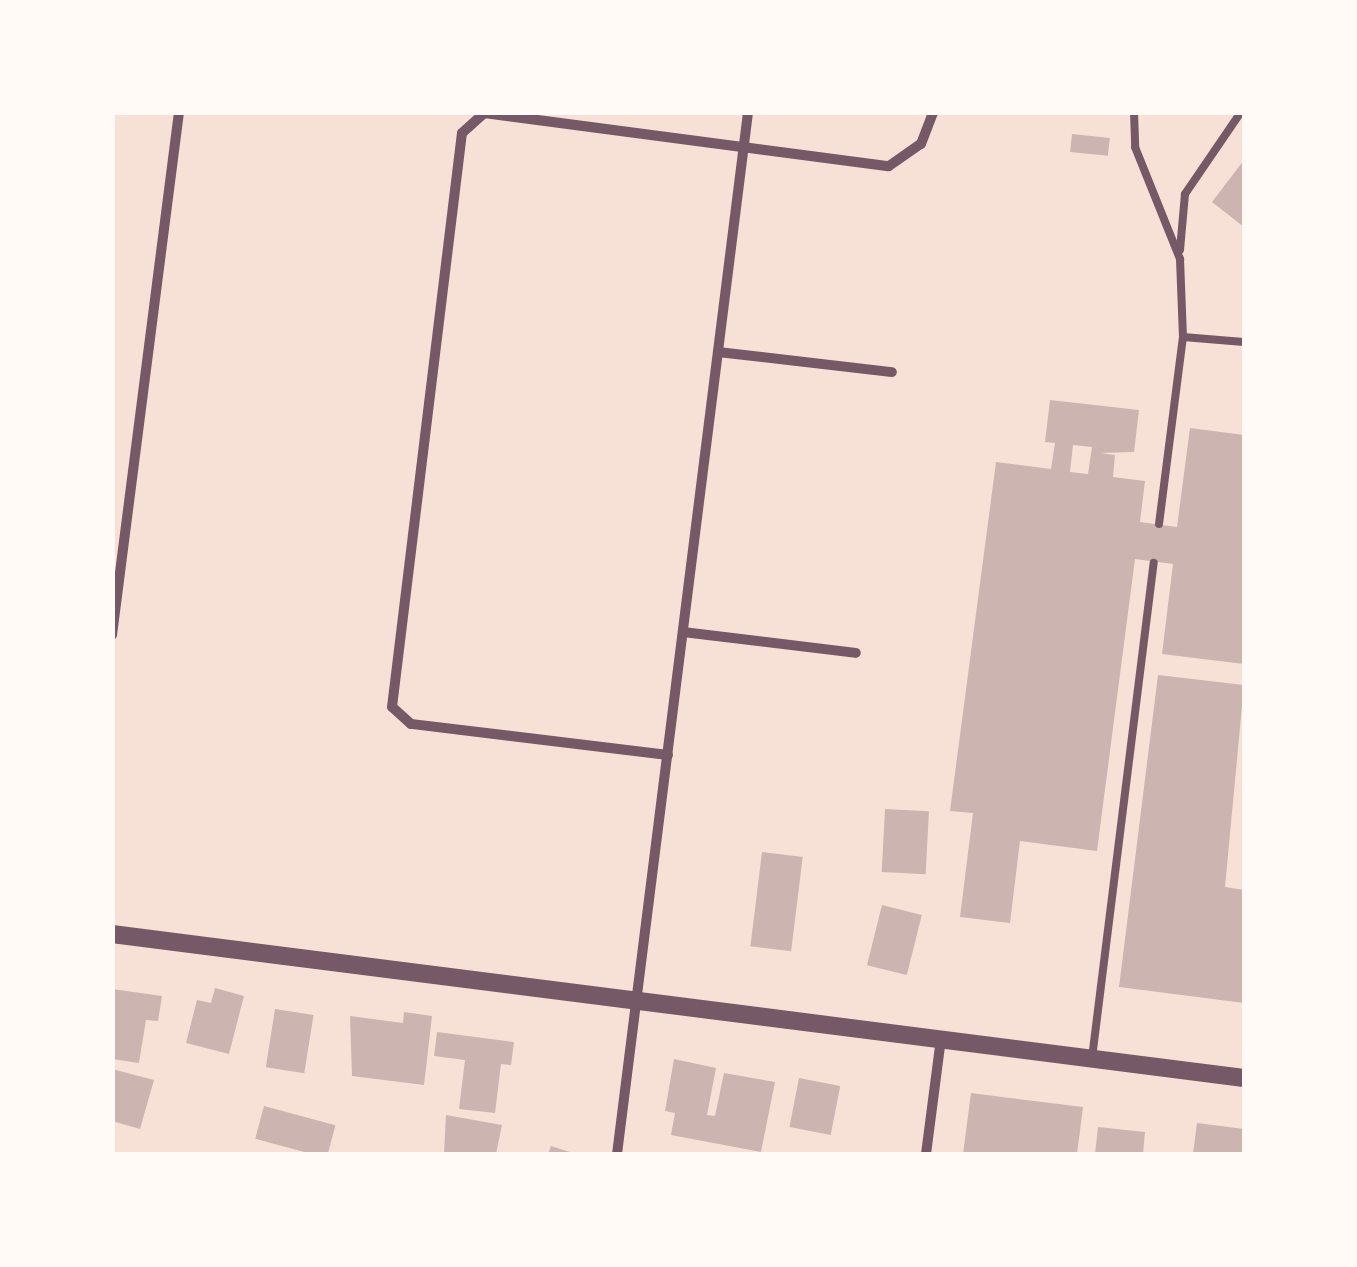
<!DOCTYPE html>
<style>
body{margin:0}
#map{position:relative;width:1357px;height:1267px;overflow:hidden;background:#f7e1d7;font-family:"DejaVu Sans",sans-serif}
div>[style]{position:absolute}
[style*='--x']{left:calc(var(--x)*1px);top:calc(var(--y)*1px);width:calc(var(--w)*1px);rotate:calc(var(--a)*1deg)}
.building>*{inset:0;background:#ccb4b1;transform-origin:0 0}
.service>*{height:8px;margin:-4px;padding:0 4px;transform-origin:4px;border-radius:4px;background:#755966}
.minor>*{height:10px;margin:-5px;padding:0 5px;transform-origin:5px;border-radius:5px;background:#755966}
.tertiary>*{height:18px;margin:-9px;padding:0 9px;transform-origin:9px;border-radius:9px;background:#755966}
span{translate:-50% -50%;white-space:nowrap;text-align:center;line-height:1.15;-webkit-text-stroke:9px #fffaf5;paint-order:stroke}
.frame{position:absolute;inset:0;border:115px solid #fffaf5;pointer-events:none}
</style>
<div id="map">
<div class="building">
<i style="left:1072px;top:134px;width:38px;height:18px;rotate:6deg"></i>
<i style="clip-path:polygon(1244px 160px,1244px 227px,1212px 202px)"></i>
<i style="clip-path:polygon(evenodd,1050px 400px,1139px 410px,1134px 452px,1101px 453px,1115px 455px,1113px 477px,1145px 481px,1140px 522px,1177px 527px,1190px 428px,1244px 435px,1244px 664px,1162px 654px,1173px 564px,1135px 559px,1097px 851px,1020px 841px,1010px 923px,960px 917px,973px 813px,950px 811px,996px 462px,1051px 469px,1055px 443px,1045px 442px,1050px 400px,1073px 445px,1092px 447px,1088px 474px,1070px 472px,1073px 445px)"></i>
<i style="clip-path:polygon(1158px 675px,1244px 685px,1225px 887px,1244px 890px,1244px 1003px,1119px 987px)"></i>
<i style="left:885px;top:809px;width:44px;height:63px;rotate:3deg"></i>
<i style="left:762px;top:852px;width:41px;height:95px;rotate:7deg"></i>
<i style="left:882px;top:905px;width:41px;height:62px;rotate:14deg"></i>
<i style="clip-path:polygon(215px 988px,244px 996px,229px 1054px,186px 1043px,197px 1000px,211px 1003px)"></i>
<i style="clip-path:polygon(112px 989px,162px 996px,158px 1021px,146px 1020px,139px 1063px,112px 1059px)"></i>
<i style="left:275px;top:1009px;width:39px;height:59px;rotate:9deg"></i>
<i style="clip-path:polygon(404px 1012px,432px 1016px,424px 1085px,352px 1076px,350px 1016px,403px 1023px)"></i>
<i style="clip-path:polygon(437px 1032px,514px 1042px,511px 1065px,501px 1064px,495px 1113px,459px 1109px,465px 1060px,434px 1056px)"></i>
<i style="clip-path:polygon(674px 1059px,716px 1068px,707px 1115px,715px 1116px,724px 1073px,775px 1082px,761px 1152px,671px 1135px,675px 1113px,665px 1111px)"></i>
<i style="clip-path:polygon(112px 1069px,154px 1080px,140px 1129px,112px 1121px)"></i>
<i style="left:799px;top:1078px;width:42px;height:50px;rotate:11deg"></i>
<i style="clip-path:polygon(971px 1093px,1083px 1107px,1077px 1154px,963px 1154px)"></i>
<i style="left:264px;top:1106px;width:74px;height:34px;rotate:15deg"></i>
<i style="clip-path:polygon(446px 1115px,502px 1125px,496px 1154px,444px 1154px)"></i>
<i style="clip-path:polygon(1197px 1123px,1244px 1129px,1244px 1154px,1193px 1154px)"></i>
<i style="clip-path:polygon(1098px 1127px,1145px 1132px,1143px 1154px,1095px 1154px)"></i>
<i style="clip-path:polygon(551px 1146px,576px 1154px,548px 1154px)"></i>
</div>
<div class="service">
<i style="--x:1134;--y:112;--w:35;--a:88"></i>
<i style="--x:1135;--y:147;--w:121;--a:68.1"></i>
<i style="--x:1180;--y:259;--w:78;--a:87.8"></i>
<i style="--x:1183;--y:337;--w:61;--a:4.7"></i>
<i style="--x:1180;--y:250;--w:56;--a:-84.9"></i>
<i style="--x:1185;--y:194;--w:99;--a:-55.7"></i>
<i style="--x:1159;--y:524;--w:189;--a:-82.7"></i>
<i style="--x:1092;--y:1058;--w:499;--a:-82.9"></i>
</div>
<div class="minor">
<i style="--x:718;--y:352;--w:175;--a:6.6"></i>
<i style="--x:683;--y:632;--w:174;--a:6.9"></i>
<i style="--x:112;--y:635;--w:527;--a:-82.7"></i>
<i style="--x:668;--y:755;--w:259;--a:-173.1"></i>
<i style="--x:411;--y:724;--w:25;--a:-138"></i>
<i style="--x:392;--y:707;--w:578;--a:-83.05"></i>
<i style="--x:462;--y:133;--w:30;--a:-42"></i>
<i style="--x:484;--y:113;--w:408;--a:7.5"></i>
<i style="--x:889;--y:166;--w:39;--a:-35"></i>
<i style="--x:921;--y:144;--w:34;--a:-69"></i>
<i style="--x:617;--y:1154;--w:1050;--a:-82.83"></i>
<i style="--x:926;--y:1154;--w:117;--a:-82.6"></i>
</div>
<div class="tertiary">
<i style="--x:112;--y:934;--w:1141;--a:7.25"></i>
</div>
<div class="frame"></div>
</div>
